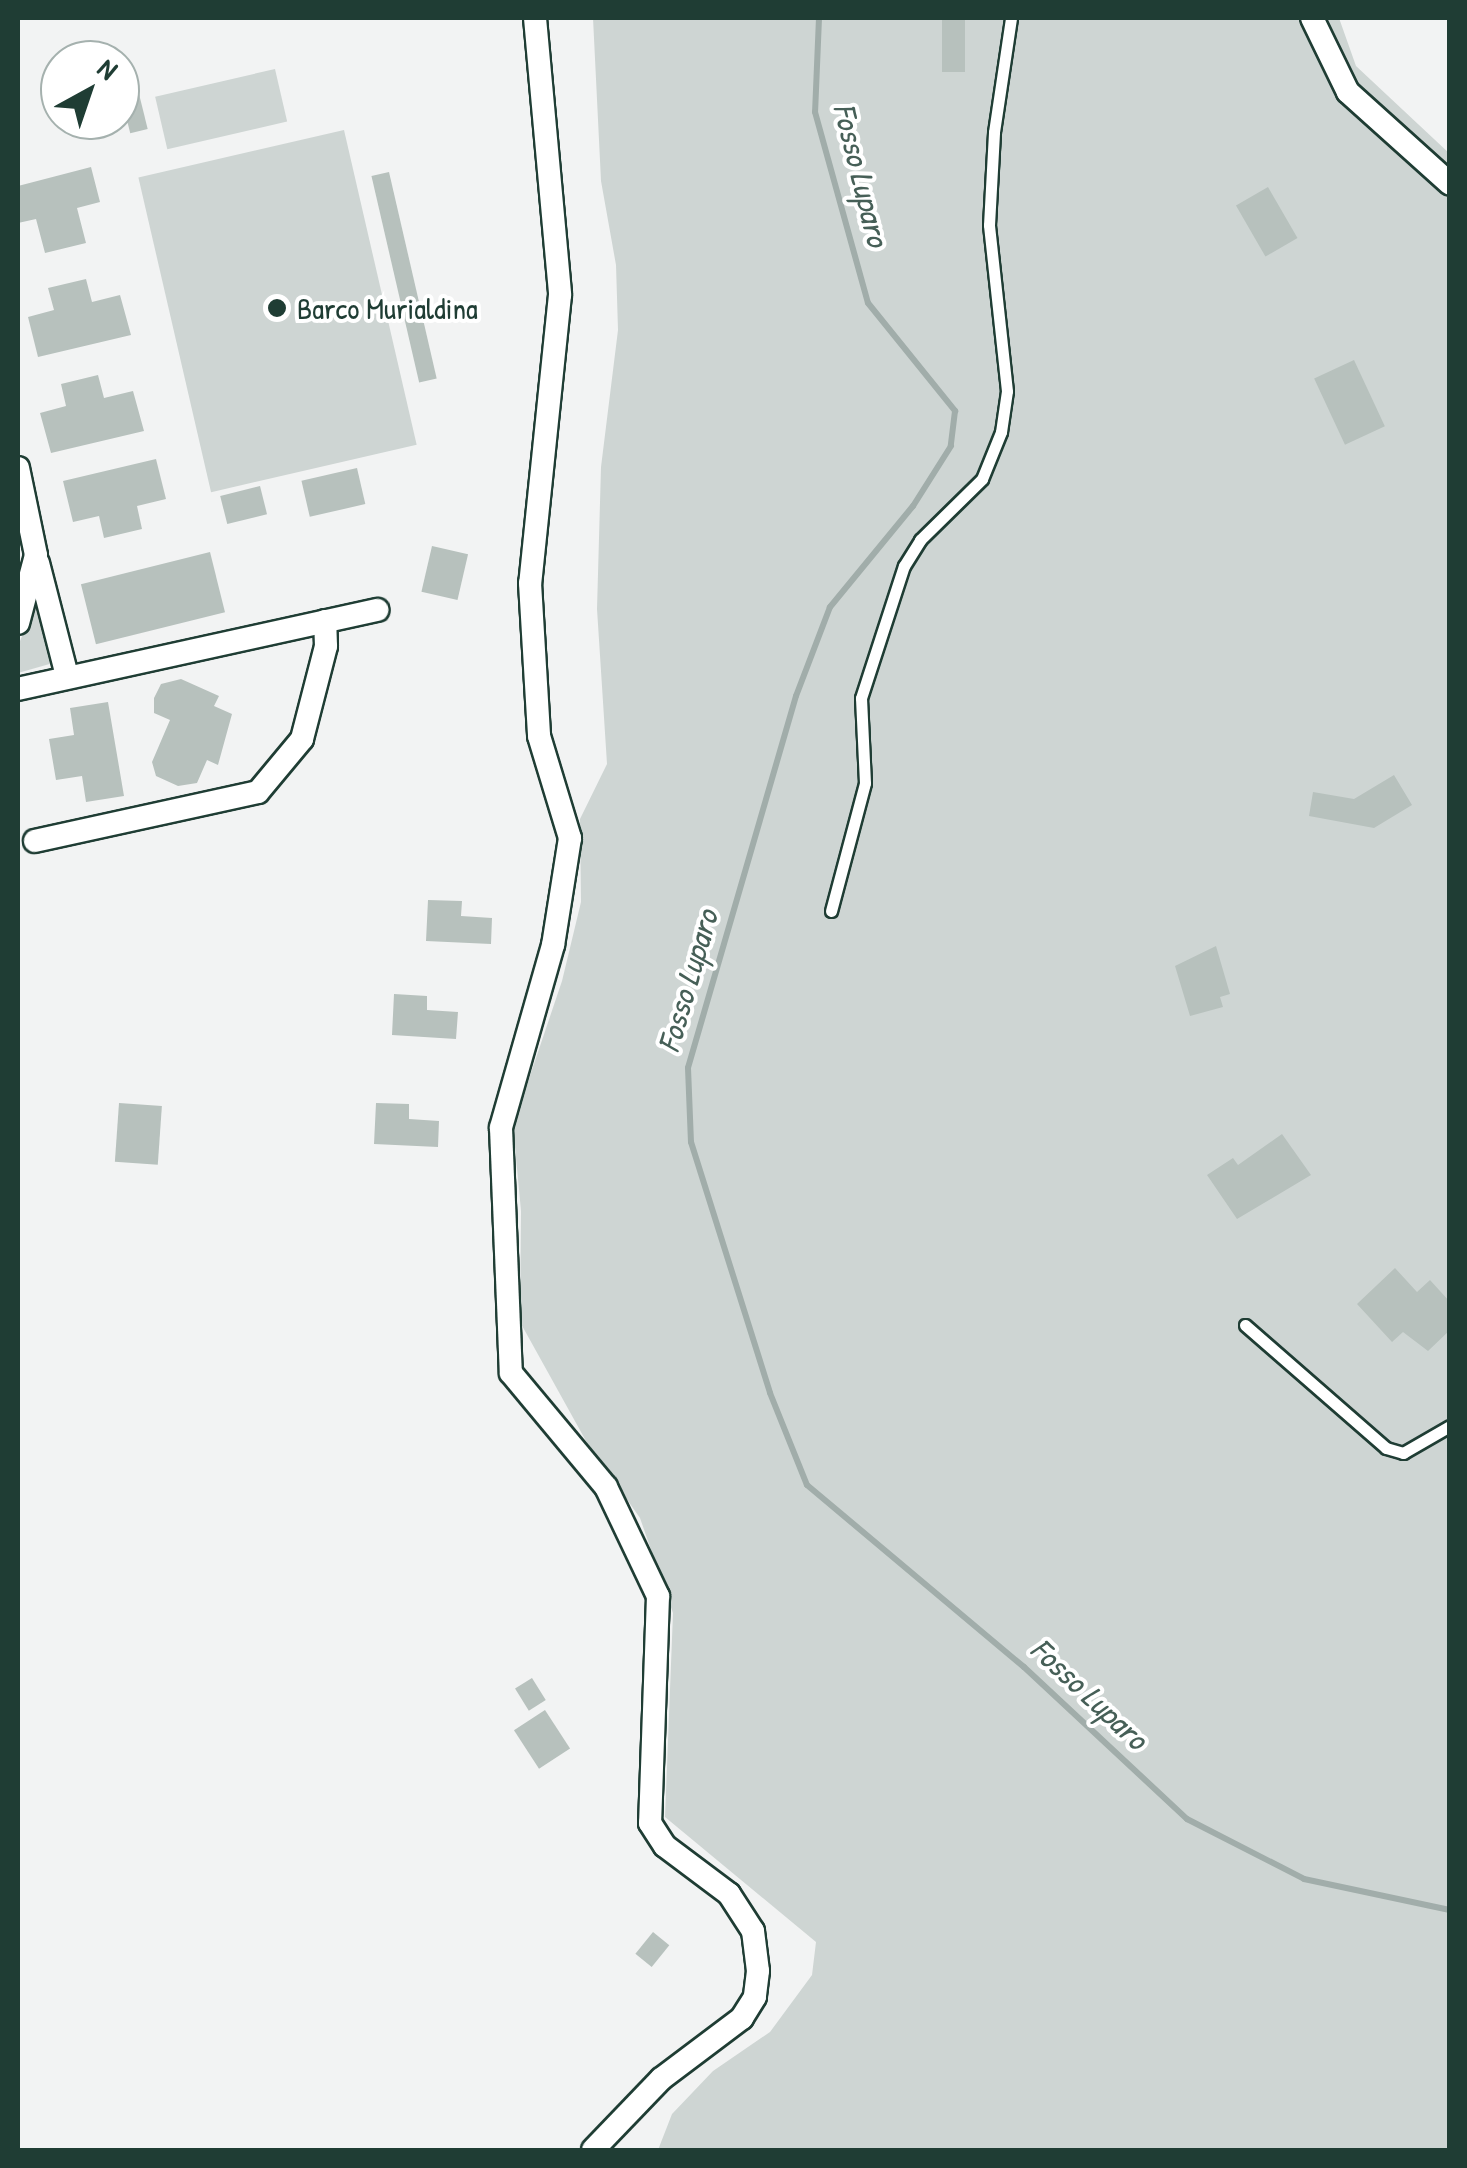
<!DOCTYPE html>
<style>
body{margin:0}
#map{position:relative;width:1467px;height:2168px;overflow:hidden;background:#f2f3f3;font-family:"Patrick Hand",sans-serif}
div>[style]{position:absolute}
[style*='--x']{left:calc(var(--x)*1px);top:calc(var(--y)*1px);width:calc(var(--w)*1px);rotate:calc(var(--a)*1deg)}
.green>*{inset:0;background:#ced5d3;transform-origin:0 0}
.stream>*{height:6px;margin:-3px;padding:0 3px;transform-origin:3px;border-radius:3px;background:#a1adaa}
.building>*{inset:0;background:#b7c1bd;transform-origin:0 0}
.roads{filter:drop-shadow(2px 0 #1f3d34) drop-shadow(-2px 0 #1f3d34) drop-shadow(0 2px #1f3d34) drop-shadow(0 -2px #1f3d34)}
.lane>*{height:11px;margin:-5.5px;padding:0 5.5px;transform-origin:5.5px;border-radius:5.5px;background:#fff}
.street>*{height:22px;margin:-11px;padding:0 11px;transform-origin:11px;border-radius:11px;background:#fff}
.dots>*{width:28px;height:28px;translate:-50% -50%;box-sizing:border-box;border:5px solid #fff;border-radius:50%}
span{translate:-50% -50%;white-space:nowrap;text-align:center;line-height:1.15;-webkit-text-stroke:8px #fff;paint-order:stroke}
.poi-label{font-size:30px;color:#1f3d34}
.left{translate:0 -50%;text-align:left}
.water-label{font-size:32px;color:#465f57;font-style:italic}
.frame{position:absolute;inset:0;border:20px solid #1f3d34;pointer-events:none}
.north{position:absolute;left:40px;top:40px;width:100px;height:100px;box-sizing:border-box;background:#fff;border:2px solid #a5b1ae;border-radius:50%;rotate:40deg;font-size:28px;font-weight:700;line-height:40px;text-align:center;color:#1f3d34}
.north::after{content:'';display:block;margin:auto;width:35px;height:45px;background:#1f3d34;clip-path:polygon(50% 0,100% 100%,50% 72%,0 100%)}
</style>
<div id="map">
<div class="green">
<i style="clip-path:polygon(593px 18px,1339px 18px,1356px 66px,1450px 154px,1449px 2150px,658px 2150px,672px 2114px,713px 2071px,770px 2032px,812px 1975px,816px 1942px,665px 1817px,673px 1613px,640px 1518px,586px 1441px,520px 1322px,521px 1211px,513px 1126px,562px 981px,581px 902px,580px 819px,607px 764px,597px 609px,601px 467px,618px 330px,616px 265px,601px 181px)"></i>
<i style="left:275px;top:69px;width:54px;height:123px;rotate:77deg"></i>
<i style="left:344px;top:130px;width:323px;height:211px;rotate:77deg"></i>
<i style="clip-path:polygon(40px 592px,53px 663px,18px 673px,18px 646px)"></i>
</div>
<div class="stream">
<i style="--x:819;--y:18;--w:94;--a:92.4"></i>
<i style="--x:815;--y:112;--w:198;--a:74.5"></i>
<i style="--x:868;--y:303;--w:139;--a:51.1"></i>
<i style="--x:955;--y:411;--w:35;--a:97"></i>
<i style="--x:951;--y:446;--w:71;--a:122.3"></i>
<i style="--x:913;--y:506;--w:131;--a:129.4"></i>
<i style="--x:830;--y:607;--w:95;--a:110.9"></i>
<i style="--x:796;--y:696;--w:387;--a:106.2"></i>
<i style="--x:688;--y:1068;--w:74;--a:87.7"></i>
<i style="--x:691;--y:1142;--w:263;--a:72.5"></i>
<i style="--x:770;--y:1393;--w:99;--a:68.1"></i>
<i style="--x:807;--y:1485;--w:283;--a:40"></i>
<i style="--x:1024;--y:1667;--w:223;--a:43"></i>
<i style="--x:1187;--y:1819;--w:131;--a:27.1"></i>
<i style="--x:1304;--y:1879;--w:149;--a:12"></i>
</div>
<div class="building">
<i style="left:942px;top:18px;width:23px;height:54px"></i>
<i style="left:139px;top:94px;width:36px;height:18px;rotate:76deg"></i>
<i style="clip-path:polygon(91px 167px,100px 202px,77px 208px,86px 243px,45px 253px,36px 219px,18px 223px,18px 186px)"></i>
<i style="left:389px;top:172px;width:212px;height:18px;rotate:77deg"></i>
<i style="left:1268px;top:187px;width:59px;height:37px;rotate:60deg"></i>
<i style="clip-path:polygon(86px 279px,92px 302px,120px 295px,131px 335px,38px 357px,28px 317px,54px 310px,48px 288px)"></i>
<i style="left:1354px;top:360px;width:73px;height:44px;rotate:65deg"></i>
<i style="clip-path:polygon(98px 375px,104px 398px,133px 391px,144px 431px,51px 453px,40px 413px,66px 406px,61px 384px)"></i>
<i style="clip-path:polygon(156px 459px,166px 499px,137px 506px,142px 529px,104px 538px,99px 516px,73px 522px,63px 481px)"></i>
<i style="left:357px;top:468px;width:37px;height:57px;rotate:77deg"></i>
<i style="left:260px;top:486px;width:29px;height:41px;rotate:76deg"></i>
<i style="left:432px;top:546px;width:37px;height:47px;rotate:13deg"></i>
<i style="left:210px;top:552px;width:62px;height:133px;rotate:76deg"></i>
<i style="clip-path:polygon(181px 679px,219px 696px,214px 706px,232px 714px,218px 765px,207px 760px,197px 783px,178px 786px,156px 776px,152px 762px,170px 720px,154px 713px,154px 698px,161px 684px)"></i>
<i style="clip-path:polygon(108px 702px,124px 796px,86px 802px,82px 776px,56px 780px,49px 739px,74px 735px,70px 708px)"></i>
<i style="clip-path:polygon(1394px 775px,1412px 805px,1374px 828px,1309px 816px,1313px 792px,1354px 799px)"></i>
<i style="clip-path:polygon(428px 900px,462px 901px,461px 916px,492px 918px,491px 944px,426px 941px)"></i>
<i style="clip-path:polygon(1216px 946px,1230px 994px,1220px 997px,1223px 1007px,1190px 1016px,1175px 966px)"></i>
<i style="clip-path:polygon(394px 994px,427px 996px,427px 1010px,458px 1012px,456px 1039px,392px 1035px)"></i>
<i style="left:119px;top:1103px;width:43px;height:59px;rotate:4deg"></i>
<i style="clip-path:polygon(376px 1103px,409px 1104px,409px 1119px,439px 1121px,438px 1147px,374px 1144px)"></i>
<i style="clip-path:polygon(1282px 1134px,1311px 1175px,1237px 1219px,1207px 1175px,1233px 1158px,1238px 1165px)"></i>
<i style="clip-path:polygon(1395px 1268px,1417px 1292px,1430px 1280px,1450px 1302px,1450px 1330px,1428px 1351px,1403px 1332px,1392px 1342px,1357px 1304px)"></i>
<i style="left:532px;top:1678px;width:26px;height:20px;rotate:58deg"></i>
<i style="left:545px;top:1710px;width:46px;height:37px;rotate:57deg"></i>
<i style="left:653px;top:1932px;width:21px;height:28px;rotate:39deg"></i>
</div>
<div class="roads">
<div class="lane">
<i style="--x:831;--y:911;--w:132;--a:-75.1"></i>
<i style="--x:865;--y:783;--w:85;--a:-92.7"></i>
<i style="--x:861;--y:698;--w:139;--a:-72"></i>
<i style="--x:904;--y:566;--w:31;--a:-58"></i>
<i style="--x:920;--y:540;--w:87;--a:-44.5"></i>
<i style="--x:982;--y:479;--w:51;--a:-68"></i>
<i style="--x:1001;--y:432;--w:41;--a:-81.7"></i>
<i style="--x:1007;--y:391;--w:167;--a:-96.2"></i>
<i style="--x:989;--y:225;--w:93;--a:-86.9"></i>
<i style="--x:994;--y:132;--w:115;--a:-81.5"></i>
<i style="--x:1245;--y:1325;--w:187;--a:41.1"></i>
<i style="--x:1386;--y:1448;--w:18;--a:16"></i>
<i style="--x:1403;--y:1453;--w:54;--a:-29.9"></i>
</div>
<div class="street">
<i style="--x:535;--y:18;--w:278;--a:84.8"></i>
<i style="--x:560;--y:295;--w:290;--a:95.9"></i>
<i style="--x:530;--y:583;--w:153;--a:86.6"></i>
<i style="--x:539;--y:736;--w:107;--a:73.1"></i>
<i style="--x:570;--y:838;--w:108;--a:99"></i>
<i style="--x:553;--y:945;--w:190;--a:105.9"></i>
<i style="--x:501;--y:1128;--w:245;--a:87.7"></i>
<i style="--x:511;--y:1373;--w:148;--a:50.2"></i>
<i style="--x:606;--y:1487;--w:121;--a:64.5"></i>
<i style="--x:658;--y:1596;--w:227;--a:92"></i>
<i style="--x:650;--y:1823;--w:27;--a:57"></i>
<i style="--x:665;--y:1846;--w:80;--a:36.9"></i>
<i style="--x:729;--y:1894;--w:44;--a:57"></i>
<i style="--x:753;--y:1931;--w:40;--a:82.9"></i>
<i style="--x:758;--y:1971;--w:26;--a:97"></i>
<i style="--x:755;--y:1997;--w:25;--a:122"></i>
<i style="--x:742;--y:2018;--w:101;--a:143"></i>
<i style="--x:661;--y:2079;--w:98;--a:133.8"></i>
<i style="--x:1312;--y:18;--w:82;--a:64.1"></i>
<i style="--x:1348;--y:92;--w:137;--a:42"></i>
<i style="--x:18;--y:468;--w:89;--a:78.3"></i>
<i style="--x:36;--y:555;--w:70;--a:104.8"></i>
<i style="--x:38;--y:563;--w:117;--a:75.6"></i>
<i style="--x:18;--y:689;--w:368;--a:-12.4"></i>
<i style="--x:35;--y:841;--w:228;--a:-12.4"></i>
<i style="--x:258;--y:792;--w:69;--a:-50.3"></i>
<i style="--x:302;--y:739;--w:96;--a:-75.5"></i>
<i style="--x:326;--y:646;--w:25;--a:-92"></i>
</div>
</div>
<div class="dots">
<i style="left:277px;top:308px;background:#1f3d34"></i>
</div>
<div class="poi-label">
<span class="left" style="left:297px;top:308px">Barco Murialdina</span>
</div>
<div class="water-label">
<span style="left:861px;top:175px;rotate:76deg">Fosso Luparo</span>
<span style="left:688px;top:981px;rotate:-74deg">Fosso Luparo</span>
<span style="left:1089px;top:1694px;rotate:43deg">Fosso Luparo</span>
</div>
<div class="frame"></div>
<div class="north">N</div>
</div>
